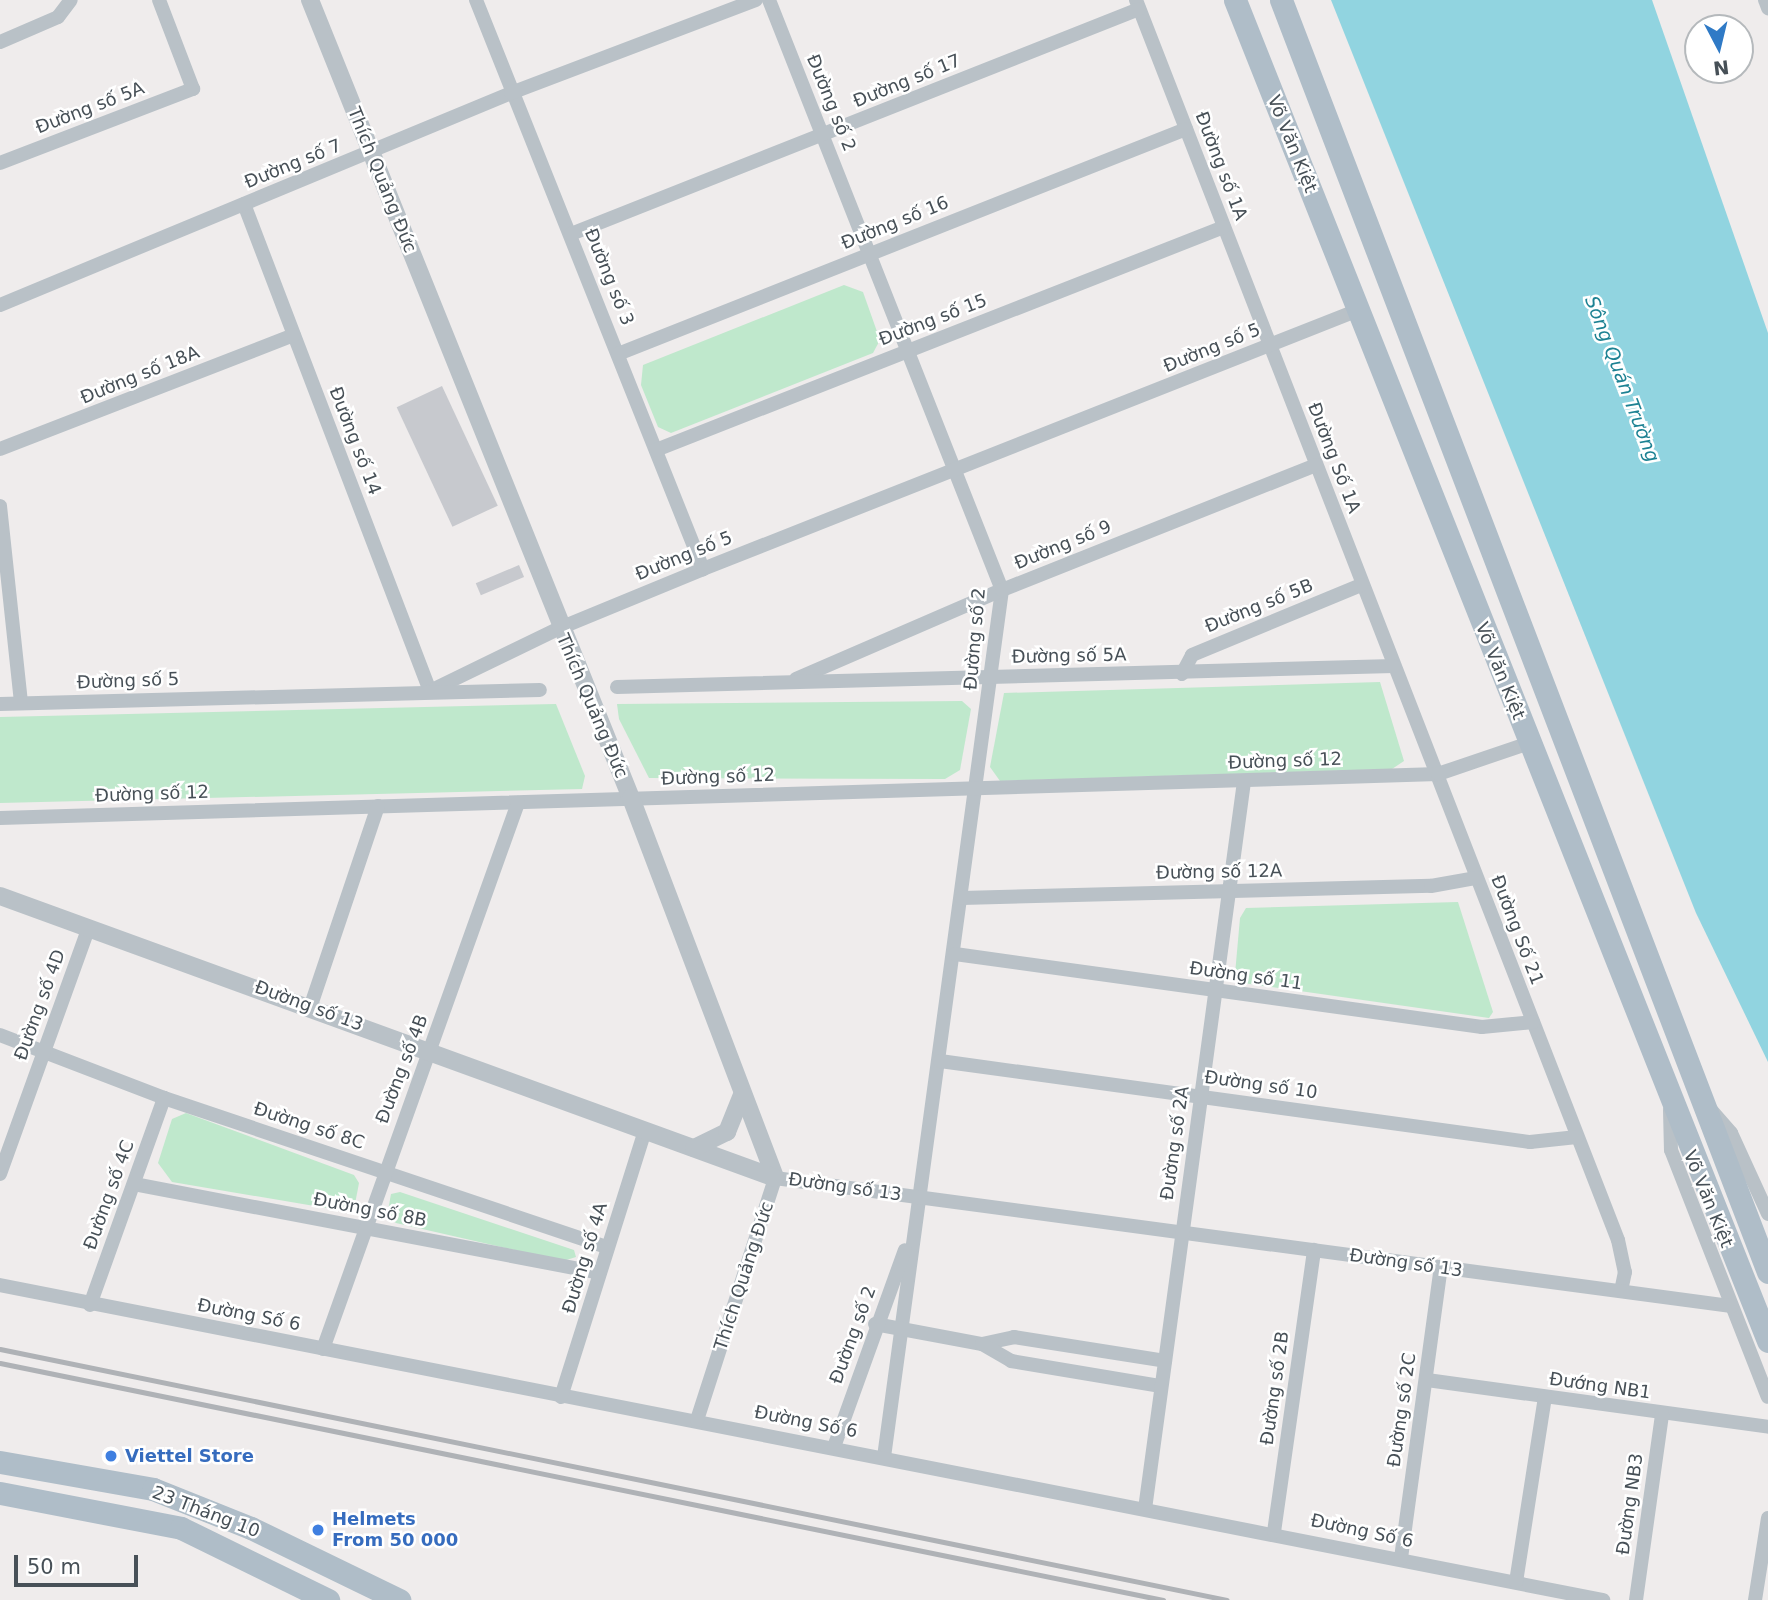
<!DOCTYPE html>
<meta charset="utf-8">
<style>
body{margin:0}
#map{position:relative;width:1768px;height:1600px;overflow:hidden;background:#efecec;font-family:"DejaVu Sans",sans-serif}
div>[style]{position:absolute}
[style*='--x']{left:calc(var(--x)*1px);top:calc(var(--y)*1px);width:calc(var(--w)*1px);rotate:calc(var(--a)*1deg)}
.green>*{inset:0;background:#bfe8cc}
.water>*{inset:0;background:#91d4e0}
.building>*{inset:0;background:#c7c9ce;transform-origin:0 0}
.minor>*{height:14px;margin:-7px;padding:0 7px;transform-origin:7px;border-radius:7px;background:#b9c1c7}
.tertiary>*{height:18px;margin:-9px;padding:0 9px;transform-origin:9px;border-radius:9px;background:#b9c1c7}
.primary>*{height:23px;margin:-11.5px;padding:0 11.5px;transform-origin:11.5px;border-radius:11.5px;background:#afbdc8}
.rail>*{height:5px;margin:-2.5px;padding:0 2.5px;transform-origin:2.5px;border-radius:2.5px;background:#afb2b6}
.dots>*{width:19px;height:19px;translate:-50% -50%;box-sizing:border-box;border:4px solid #fff;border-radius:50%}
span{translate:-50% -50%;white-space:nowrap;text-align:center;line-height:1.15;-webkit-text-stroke:5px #fff;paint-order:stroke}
.street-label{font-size:18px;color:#475057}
.shop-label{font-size:18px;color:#366cbe;font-weight:700}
.left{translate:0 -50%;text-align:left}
.water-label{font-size:19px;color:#1d8293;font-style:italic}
.north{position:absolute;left:1684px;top:14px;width:70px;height:70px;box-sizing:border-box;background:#fff;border:2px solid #b5b9bc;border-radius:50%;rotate:173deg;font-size:19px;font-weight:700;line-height:28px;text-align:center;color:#475057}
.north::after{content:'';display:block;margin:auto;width:24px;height:32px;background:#2f7ac6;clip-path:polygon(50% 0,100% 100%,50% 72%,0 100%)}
.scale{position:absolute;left:14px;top:1555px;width:124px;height:32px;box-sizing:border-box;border:4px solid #475057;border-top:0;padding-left:9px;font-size:21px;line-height:24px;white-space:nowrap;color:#475057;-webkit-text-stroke:5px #fff;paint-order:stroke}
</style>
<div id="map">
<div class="green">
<i style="clip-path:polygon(844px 285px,863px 292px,880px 340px,873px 353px,671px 433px,658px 427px,641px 385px,643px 365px)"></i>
<i style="clip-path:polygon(1380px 682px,1404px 761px,1392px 769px,1000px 781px,990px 767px,1004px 693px)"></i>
<i style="clip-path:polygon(962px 701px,971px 709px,960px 770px,945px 779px,649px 778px,619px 719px,617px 704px)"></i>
<i style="clip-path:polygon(556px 704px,585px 776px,582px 789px,0 803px,0 717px)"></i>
<i style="clip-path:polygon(1458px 902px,1493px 1012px,1489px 1018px,1243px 983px,1235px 974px,1240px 918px,1246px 908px)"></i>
<i style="clip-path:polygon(186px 1113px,354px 1175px,359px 1183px,355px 1204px,344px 1211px,172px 1182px,158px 1163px,172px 1119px)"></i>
<i style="clip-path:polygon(400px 1192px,574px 1250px,576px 1257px,563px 1261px,396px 1223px,387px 1216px,391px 1194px)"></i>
</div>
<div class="water">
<i style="clip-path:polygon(1331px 0,1652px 0,1768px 333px,1768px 1062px,1696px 913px)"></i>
</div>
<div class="building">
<i style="left:442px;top:386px;width:132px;height:50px;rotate:65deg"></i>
<i style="left:519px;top:565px;width:13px;height:47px;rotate:67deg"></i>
</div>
<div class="minor">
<i style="--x:476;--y:0;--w:613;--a:68.25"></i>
<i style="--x:769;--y:0;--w:634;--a:68.45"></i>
<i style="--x:1002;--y:590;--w:875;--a:97.75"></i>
<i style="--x:1136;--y:0;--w:1330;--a:68.76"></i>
<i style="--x:1618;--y:1240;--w:33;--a:78"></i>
<i style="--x:1625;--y:1272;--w:19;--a:102"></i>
<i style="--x:1765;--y:0;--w:9;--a:69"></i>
<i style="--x:0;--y:42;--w:63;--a:-23.3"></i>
<i style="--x:58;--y:17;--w:21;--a:-53"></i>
<i style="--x:0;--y:163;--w:207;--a:-21"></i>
<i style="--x:193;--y:89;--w:95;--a:-110.9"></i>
<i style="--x:244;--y:204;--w:521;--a:69.1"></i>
<i style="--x:571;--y:234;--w:611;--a:-21.61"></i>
<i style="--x:0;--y:305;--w:553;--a:-22.53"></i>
<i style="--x:511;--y:93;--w:262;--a:-20.8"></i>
<i style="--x:618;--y:354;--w:611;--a:-21.61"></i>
<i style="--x:0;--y:449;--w:315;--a:-21.2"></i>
<i style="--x:656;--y:450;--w:610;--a:-21.44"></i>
<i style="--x:0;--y:506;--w:198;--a:83.9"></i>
<i style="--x:1182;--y:674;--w:21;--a:-62"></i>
<i style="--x:1192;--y:655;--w:183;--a:-22.5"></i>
<i style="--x:796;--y:679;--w:224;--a:-23.4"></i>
<i style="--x:1002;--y:590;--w:338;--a:-21.7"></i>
<i style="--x:617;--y:687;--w:777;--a:-1.55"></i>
<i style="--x:430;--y:691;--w:144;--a:-25.9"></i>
<i style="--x:560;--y:628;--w:155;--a:-22.4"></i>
<i style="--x:703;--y:569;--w:704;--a:-21.57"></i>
<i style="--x:0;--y:704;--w:540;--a:-1.49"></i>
<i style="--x:0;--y:818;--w:1439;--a:-1.75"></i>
<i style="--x:1438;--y:774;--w:96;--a:-18.8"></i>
<i style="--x:962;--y:898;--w:469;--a:-1.5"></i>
<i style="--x:1431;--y:886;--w:46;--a:-10.1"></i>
<i style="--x:955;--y:954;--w:532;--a:7.89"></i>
<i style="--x:1482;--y:1027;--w:51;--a:-5.6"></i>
<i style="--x:311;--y:1005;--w:210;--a:-71.4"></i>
<i style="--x:0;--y:1035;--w:176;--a:21"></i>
<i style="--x:164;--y:1098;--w:468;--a:18.6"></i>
<i style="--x:940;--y:1061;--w:596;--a:7.82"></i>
<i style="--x:1530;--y:1142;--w:47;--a:-6.1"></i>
<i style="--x:1670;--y:1110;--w:40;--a:88.6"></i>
<i style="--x:1671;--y:1150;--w:265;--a:68.6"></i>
<i style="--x:1712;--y:1111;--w:29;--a:49"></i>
<i style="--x:1731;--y:1133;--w:89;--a:65.4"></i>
<i style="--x:0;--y:1174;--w:260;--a:-70.2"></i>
<i style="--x:134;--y:1184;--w:474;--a:10.8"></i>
<i style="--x:0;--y:1285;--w:1634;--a:11.12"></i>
<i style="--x:90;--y:1305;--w:220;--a:-70.3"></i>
<i style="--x:875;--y:1324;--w:109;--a:10.6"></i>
<i style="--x:982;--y:1344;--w:33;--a:-12"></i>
<i style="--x:1014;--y:1337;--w:153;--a:9"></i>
<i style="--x:982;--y:1344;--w:34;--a:30"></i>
<i style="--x:1011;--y:1361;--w:152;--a:9.5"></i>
<i style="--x:323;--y:1349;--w:580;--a:-70.35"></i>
<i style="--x:1427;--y:1380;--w:344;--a:7.8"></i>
<i style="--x:561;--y:1397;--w:280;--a:-72.5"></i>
<i style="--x:697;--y:1420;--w:254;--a:-72.1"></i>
<i style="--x:775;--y:1178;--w:965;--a:7.63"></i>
<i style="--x:834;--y:1447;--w:209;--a:-70.2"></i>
<i style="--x:1145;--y:1509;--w:734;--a:-82.25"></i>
<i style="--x:1274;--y:1532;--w:285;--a:-81.9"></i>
<i style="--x:1401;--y:1558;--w:294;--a:-82.2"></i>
<i style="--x:1516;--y:1582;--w:187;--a:-81.1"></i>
<i style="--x:1636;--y:1600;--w:188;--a:-82"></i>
<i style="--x:1755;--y:1600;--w:83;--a:-81"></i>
</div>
<div class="tertiary">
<i style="--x:310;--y:0;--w:860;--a:68.09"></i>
<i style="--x:631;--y:798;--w:406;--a:69.2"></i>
<i style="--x:0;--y:896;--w:825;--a:19.99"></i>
<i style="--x:694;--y:1148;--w:37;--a:-26"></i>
<i style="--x:727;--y:1132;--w:40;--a:-68"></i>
</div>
<div class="primary">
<i style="--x:1235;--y:0;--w:1443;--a:68.32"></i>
<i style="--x:1281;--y:0;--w:1362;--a:69.05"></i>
<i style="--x:0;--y:1462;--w:155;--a:10"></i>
<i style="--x:153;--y:1489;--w:105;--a:21.7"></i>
<i style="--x:251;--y:1528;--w:165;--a:25.9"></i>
<i style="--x:0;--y:1493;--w:184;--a:10.9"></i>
<i style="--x:181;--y:1528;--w:164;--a:26.1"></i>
</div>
<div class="rail">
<i style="--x:0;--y:1349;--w:1252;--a:11.56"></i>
<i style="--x:0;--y:1363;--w:1187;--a:11.52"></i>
</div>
<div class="dots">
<i style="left:111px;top:1456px;background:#3f7fe0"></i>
<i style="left:318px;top:1530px;background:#3f7fe0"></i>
</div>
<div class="street-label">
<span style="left:907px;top:81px;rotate:-22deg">Đường số 17</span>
<span style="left:831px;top:103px;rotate:68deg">Đường số 2</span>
<span style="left:90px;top:108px;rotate:-21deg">Đường số 5A</span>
<span style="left:1292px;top:144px;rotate:68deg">Võ Văn Kiệt</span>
<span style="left:293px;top:164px;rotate:-22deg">Đường số 7</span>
<span style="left:1221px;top:166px;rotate:69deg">Đường số 1A</span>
<span style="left:382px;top:180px;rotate:68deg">Thích Quảng Đức</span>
<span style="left:895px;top:223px;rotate:-22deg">Đường số 16</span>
<span style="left:609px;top:277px;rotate:68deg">Đường số 3</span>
<span style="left:933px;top:320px;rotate:-21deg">Đường số 15</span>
<span style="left:1212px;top:348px;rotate:-22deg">Đường số 5</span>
<span style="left:140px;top:375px;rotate:-22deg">Đường số 18A</span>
<span style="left:355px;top:441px;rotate:69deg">Đường số 14</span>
<span style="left:1334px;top:458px;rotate:69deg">Đường Số 1A</span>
<span style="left:1063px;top:545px;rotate:-22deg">Đường số 9</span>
<span style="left:684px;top:556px;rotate:-22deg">Đường số 5</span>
<span style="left:1259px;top:606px;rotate:-22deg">Đường số 5B</span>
<span style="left:975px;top:639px;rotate:-85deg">Đường số 2</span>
<span style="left:1069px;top:656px;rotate:-1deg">Đường số 5A</span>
<span style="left:1500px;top:671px;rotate:68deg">Võ Văn Kiệt</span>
<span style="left:128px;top:681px;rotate:-2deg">Đường số 5</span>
<span style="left:592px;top:706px;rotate:67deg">Thích Quảng Đức</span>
<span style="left:1285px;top:761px;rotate:-2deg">Đường số 12</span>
<span style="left:718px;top:777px;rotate:-2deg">Đường số 12</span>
<span style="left:152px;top:794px;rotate:-2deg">Đường số 12</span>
<span style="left:1219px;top:872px;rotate:-1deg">Đường số 12A</span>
<span style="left:1517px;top:930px;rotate:69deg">Đường Số 21</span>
<span style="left:1246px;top:976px;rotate:8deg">Đường số 11</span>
<span style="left:40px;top:1005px;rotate:-70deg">Đường số 4D</span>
<span style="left:309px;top:1006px;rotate:20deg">Đường số 13</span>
<span style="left:402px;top:1069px;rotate:-69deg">Đường số 4B</span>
<span style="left:1261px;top:1085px;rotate:8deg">Đường số 10</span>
<span style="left:309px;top:1126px;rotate:18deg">Đường số 8C</span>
<span style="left:1175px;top:1143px;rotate:-82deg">Đường số 2A</span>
<span style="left:845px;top:1187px;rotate:8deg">Đường số 13</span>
<span style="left:109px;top:1195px;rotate:-70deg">Đường số 4C</span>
<span style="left:1708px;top:1199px;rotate:68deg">Võ Văn Kiệt</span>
<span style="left:370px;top:1210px;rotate:11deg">Đường số 8B</span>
<span style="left:585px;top:1258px;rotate:-73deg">Đường số 4A</span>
<span style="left:1406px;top:1263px;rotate:8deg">Đường số 13</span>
<span style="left:744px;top:1276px;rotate:-72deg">Thích Quảng Đức</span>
<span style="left:249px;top:1315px;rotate:11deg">Đường Số 6</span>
<span style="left:853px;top:1335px;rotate:-70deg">Đường số 2</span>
<span style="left:1600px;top:1386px;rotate:8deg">Đướng NB1</span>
<span style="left:1275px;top:1388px;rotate:-82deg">Đường số 2B</span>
<span style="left:1402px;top:1410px;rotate:-82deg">Đường số 2C</span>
<span style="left:806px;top:1422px;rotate:11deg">Đường Số 6</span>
<span style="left:1630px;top:1504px;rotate:-82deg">Đường NB3</span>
<span style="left:206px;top:1512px;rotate:21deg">23 Tháng 10</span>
<span style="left:1362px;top:1531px;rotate:12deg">Đường Số 6</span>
</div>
<div class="shop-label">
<span class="left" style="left:125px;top:1456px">Viettel Store</span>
<span class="left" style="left:332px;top:1530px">Helmets<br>From 50 000</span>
</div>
<div class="water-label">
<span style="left:1622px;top:379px;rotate:69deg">Sông Quán Trường</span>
</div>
<div class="north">N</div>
<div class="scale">50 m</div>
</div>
